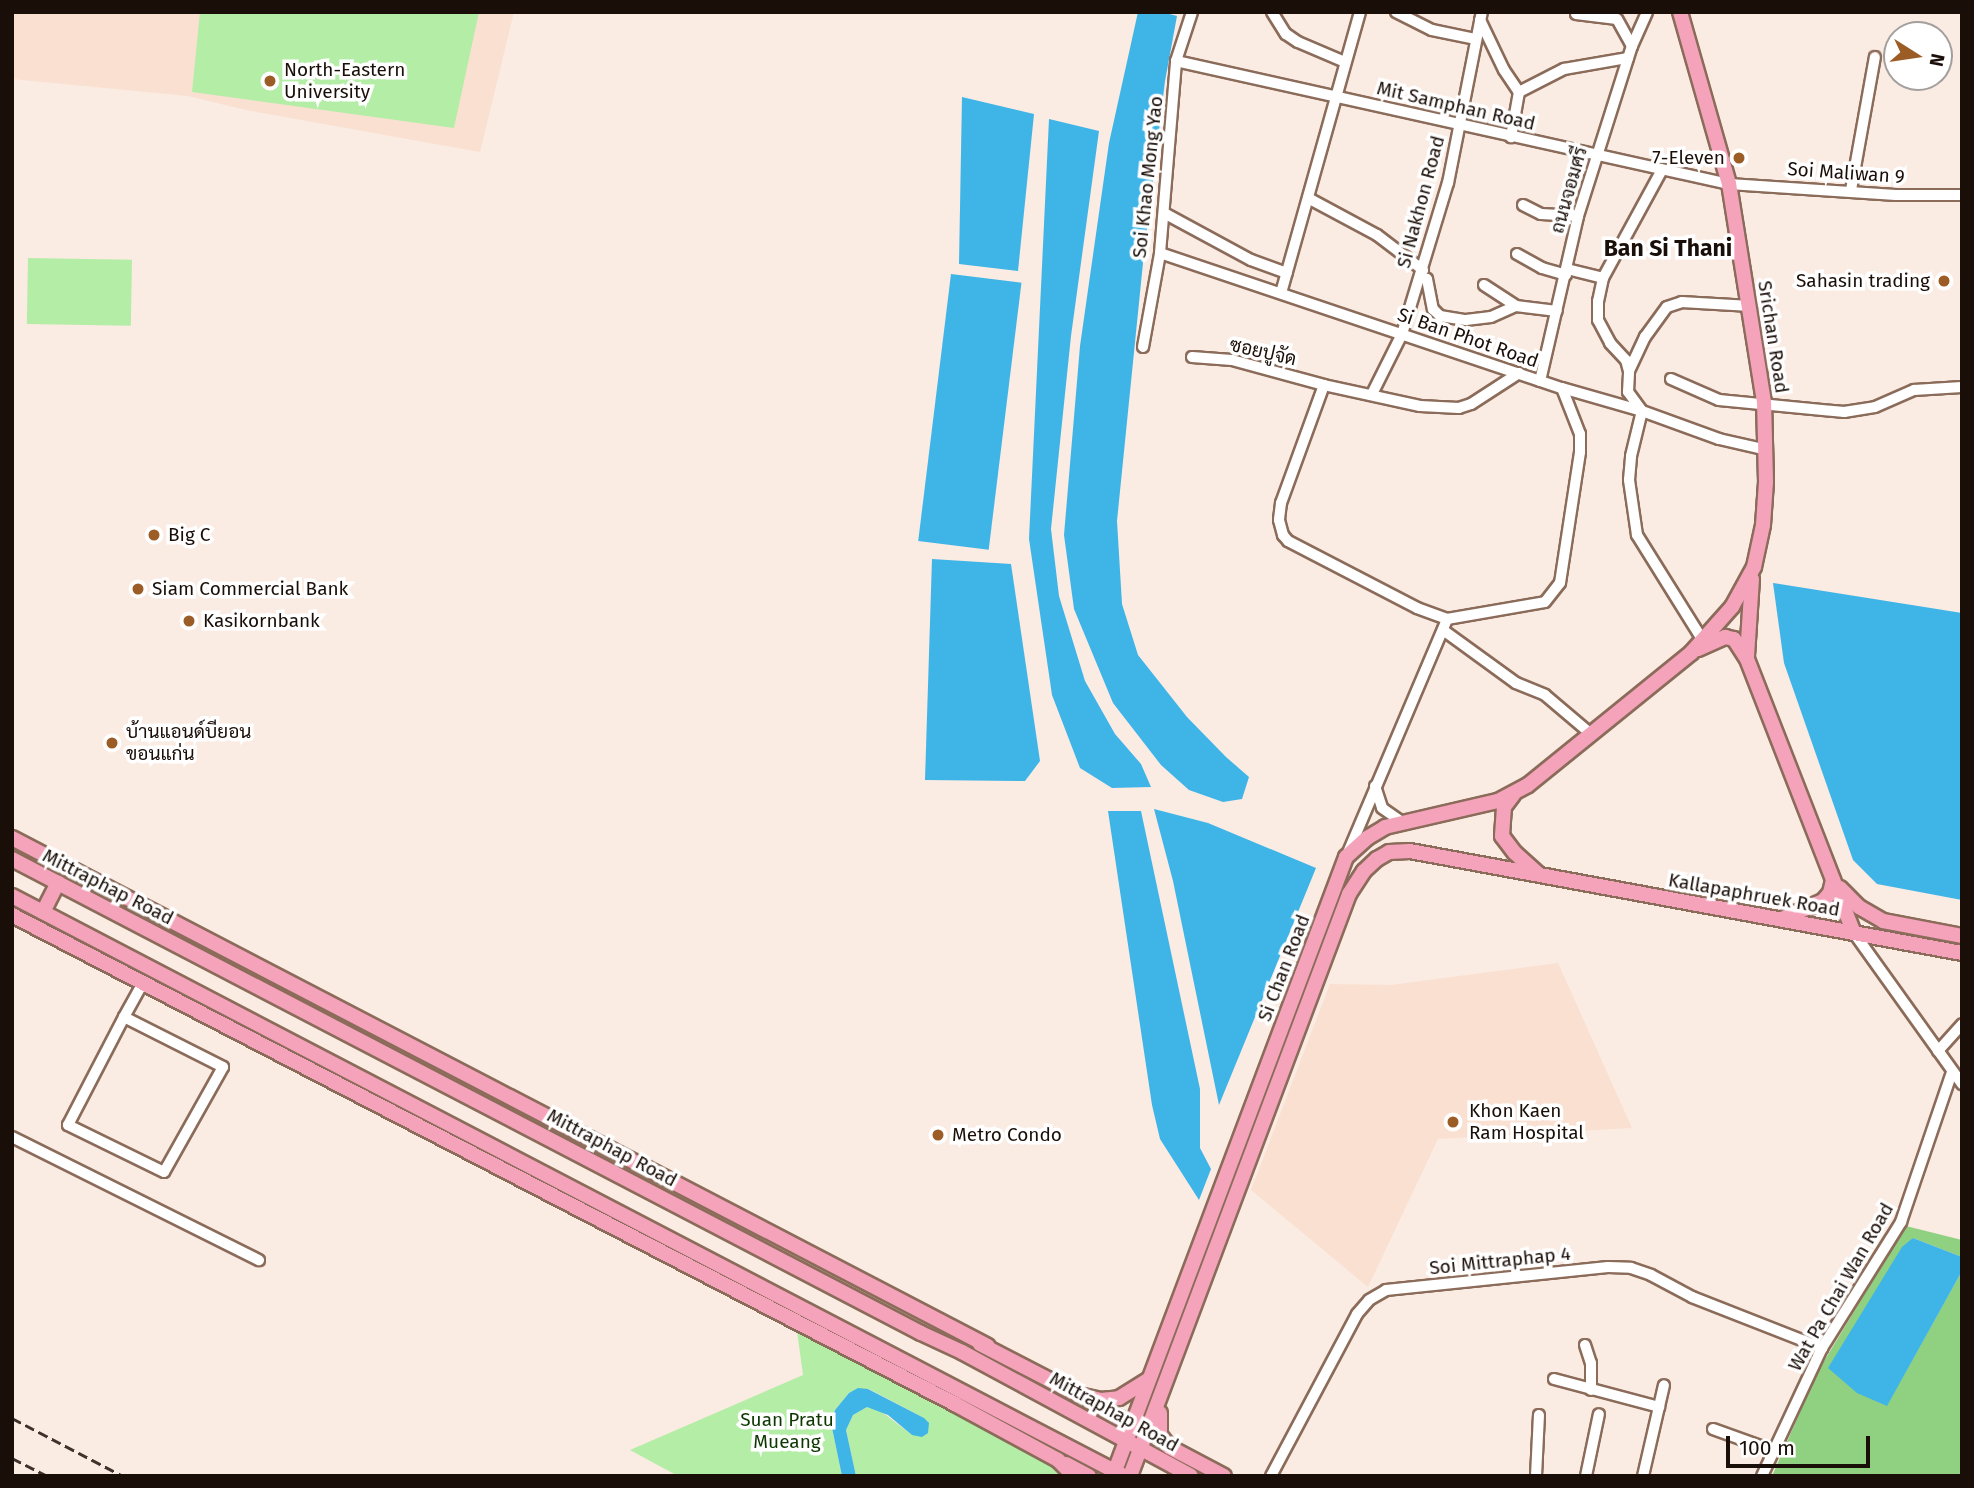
<!DOCTYPE html>
<meta charset="utf-8">
<style>
body{margin:0}
#map{position:relative;width:1974px;height:1488px;overflow:hidden;background:#faebe3;font-family:"Fira Sans",Sarabun,sans-serif}
div>[style]{position:absolute}
[style*='--x']{left:calc(var(--x)*1px);top:calc(var(--y)*1px);width:calc(var(--w)*1px);rotate:calc(var(--a)*1deg)}
.built>*{inset:0;background:#fae0d1}
.green>*{inset:0;background:#b4eda6;transform-origin:0 0}
.forest>*{inset:0;background:#90d081}
.water>*{inset:0;background:#3fb4e7;transform-origin:0 0}
.roads{filter:drop-shadow(2px 0 #8b6b59) drop-shadow(-2px 0 #8b6b59) drop-shadow(0 2px #8b6b59) drop-shadow(0 -2px #8b6b59)}
.minor>*{height:10px;margin:-5px;padding:0 5px;transform-origin:5px;border-radius:5px;background:#fff}
.major>*{height:14px;margin:-7px;padding:0 7px;transform-origin:7px;border-radius:7px;background:#f5a3bb}
.rail>*{height:2.5px;margin-top:-1.25px;transform-origin:0;background:repeating-linear-gradient(90deg,#3f322c 0 10px,transparent 0 15px)}
.dots>*{width:19px;height:19px;translate:-50% -50%;box-sizing:border-box;border:4px solid #fff;border-radius:50%}
span{translate:-50% -50%;white-space:nowrap;text-align:center;line-height:1.15;-webkit-text-stroke:7px #fff;paint-order:stroke}
.poi-label{font-size:19px;color:#1a0e08}
.left{translate:0 -50%;text-align:left}
.right{translate:-100% -50%;text-align:right}
.street-label{font-size:19px;color:#1a0e08}
.park-label{font-size:19px;color:#0d3801}
.quarter-label{font-size:23px;color:#1a0e08;font-weight:700}
.frame{position:absolute;inset:0;border:14px solid #1a0e08;pointer-events:none}
.north{position:absolute;left:1883px;top:21px;width:70px;height:70px;box-sizing:border-box;background:#fff;border:2px solid #a39f9c;border-radius:50%;rotate:102deg;font-size:19px;font-weight:700;line-height:28px;text-align:center;color:#1a0e08}
.north::after{content:'';display:block;margin:auto;width:24px;height:32px;background:#9c5c25;clip-path:polygon(50% 0,100% 100%,50% 72%,0 100%)}
.scale{position:absolute;left:1726px;top:1436px;width:144px;height:32px;box-sizing:border-box;border:4px solid #1a0e08;border-top:0;padding-left:9px;font-size:21px;line-height:24px;white-space:nowrap;color:#1a0e08;-webkit-text-stroke:5px #fff;paint-order:stroke}
</style>
<div id="map">
<div class="built">
<i style="clip-path:polygon(12px 12px,514px 12px,480px 152px,246px 110px,188px 96px,12px 79px)"></i>
<i style="clip-path:polygon(1558px 963px,1632px 1128px,1438px 1139px,1368px 1287px,1251px 1190px,1330px 984px,1391px 985px)"></i>
</div>
<div class="green">
<i style="clip-path:polygon(200px 12px,479px 12px,454px 128px,192px 92px)"></i>
<i style="left:28px;top:258px;width:104px;height:66px;rotate:1deg"></i>
<i style="clip-path:polygon(797px 1331px,1051px 1464px,1060px 1476px,856px 1476px,846px 1430px,853px 1415px,867px 1407px,878px 1409px,912px 1435px,924px 1418px,869px 1389px,849px 1393px,835px 1410px,831px 1423px,842px 1476px,678px 1476px,630px 1450px,803px 1375px)"></i>
</div>
<div class="forest">
<i style="clip-path:polygon(1906px 1226px,1962px 1240px,1962px 1257px,1913px 1238px,1887px 1405px,1962px 1271px,1962px 1476px,1772px 1476px,1818px 1371px)"></i>
</div>
<div class="water">
<i style="clip-path:polygon(1138px 12px,1162px 12px,1177px 16px,1165px 81px,1143px 263px,1117px 521px,1122px 604px,1138px 655px,1187px 717px,1226px 757px,1249px 777px,1242px 799px,1223px 802px,1189px 790px,1161px 765px,1113px 703px,1074px 609px,1064px 535px,1080px 346px,1109px 143px)"></i>
<i style="clip-path:polygon(962px 97px,1034px 114px,1018px 271px,959px 264px)"></i>
<i style="clip-path:polygon(1049px 119px,1099px 131px,1071px 336px,1051px 529px,1059px 596px,1085px 681px,1115px 734px,1141px 764px,1151px 787px,1112px 788px,1080px 768px,1052px 695px,1029px 539px)"></i>
<i style="left:951px;top:274px;width:71px;height:269px;rotate:7deg"></i>
<i style="clip-path:polygon(932px 559px,1011px 564px,1040px 761px,1025px 781px,925px 780px)"></i>
<i style="clip-path:polygon(1773px 583px,1962px 613px,1962px 900px,1877px 884px,1853px 860px,1784px 663px)"></i>
<i style="clip-path:polygon(1154px 809px,1208px 823px,1316px 868px,1219px 1105px,1173px 881px)"></i>
<i style="clip-path:polygon(1108px 811px,1141px 811px,1200px 1089px,1200px 1148px,1211px 1169px,1199px 1200px,1160px 1139px,1152px 1105px)"></i>
<i style="clip-path:polygon(1913px 1238px,1962px 1257px,1962px 1271px,1887px 1406px,1857px 1393px,1828px 1368px,1902px 1247px)"></i>
<i style="clip-path:polygon(858px 1388px,868px 1389px,924px 1418px,929px 1423px,928px 1433px,922px 1437px,912px 1435px,888px 1415px,867px 1407px,853px 1415px,846px 1430px,856px 1476px,842px 1476px,831px 1423px,835px 1410px,849px 1393px)"></i>
</div>
<div class="roads">
<div class="minor">
<i style="--x:1272;--y:12;--w:26;--a:58"></i>
<i style="--x:1286;--y:34;--w:14;--a:34"></i>
<i style="--x:1298;--y:42;--w:51;--a:23.1"></i>
<i style="--x:1396;--y:12;--w:40;--a:26.6"></i>
<i style="--x:1432;--y:30;--w:45;--a:11.6"></i>
<i style="--x:1576;--y:14;--w:41;--a:7"></i>
<i style="--x:1617;--y:19;--w:31;--a:61"></i>
<i style="--x:1480;--y:20;--w:55;--a:64.4"></i>
<i style="--x:1504;--y:70;--w:27;--a:56"></i>
<i style="--x:1519;--y:92;--w:46;--a:100.1"></i>
<i style="--x:1176;--y:61;--w:567;--a:12.54"></i>
<i style="--x:1729;--y:184;--w:167;--a:3.8"></i>
<i style="--x:1896;--y:195;--w:66;--a:0"></i>
<i style="--x:1519;--y:92;--w:51;--a:-27.1"></i>
<i style="--x:1564;--y:69;--w:65;--a:-9.8"></i>
<i style="--x:1851;--y:190;--w:135;--a:-79.8"></i>
<i style="--x:1308;--y:198;--w:78;--a:28.2"></i>
<i style="--x:1377;--y:235;--w:58;--a:37.3"></i>
<i style="--x:1523;--y:205;--w:20;--a:27"></i>
<i style="--x:1541;--y:214;--w:37;--a:3"></i>
<i style="--x:1164;--y:213;--w:99;--a:28.4"></i>
<i style="--x:1251;--y:260;--w:38;--a:20"></i>
<i style="--x:1160;--y:253;--w:424;--a:18.6"></i>
<i style="--x:1562;--y:388;--w:83;--a:16"></i>
<i style="--x:1642;--y:411;--w:82;--a:20"></i>
<i style="--x:1719;--y:439;--w:49;--a:12.9"></i>
<i style="--x:1517;--y:254;--w:29;--a:29"></i>
<i style="--x:1542;--y:268;--w:25;--a:16"></i>
<i style="--x:1567;--y:269;--w:37;--a:14"></i>
<i style="--x:1603;--y:278;--w:24;--a:102"></i>
<i style="--x:1598;--y:301;--w:19;--a:90"></i>
<i style="--x:1598;--y:320;--w:26;--a:62"></i>
<i style="--x:1610;--y:343;--w:23;--a:47"></i>
<i style="--x:1626;--y:360;--w:11;--a:75"></i>
<i style="--x:1420;--y:277;--w:7;--a:16"></i>
<i style="--x:1427;--y:279;--w:31;--a:79"></i>
<i style="--x:1433;--y:309;--w:10;--a:45"></i>
<i style="--x:1440;--y:316;--w:26;--a:9"></i>
<i style="--x:1466;--y:320;--w:25;--a:-7"></i>
<i style="--x:1491;--y:317;--w:27;--a:-24"></i>
<i style="--x:1603;--y:278;--w:123;--a:-61.4"></i>
<i style="--x:1484;--y:285;--w:38;--a:33"></i>
<i style="--x:1516;--y:306;--w:41;--a:7"></i>
<i style="--x:1281;--y:293;--w:292;--a:-74.3"></i>
<i style="--x:1143;--y:347;--w:96;--a:-79.7"></i>
<i style="--x:1160;--y:253;--w:193;--a:-85.2"></i>
<i style="--x:1176;--y:61;--w:52;--a:-71.9"></i>
<i style="--x:1192;--y:357;--w:40;--a:4.3"></i>
<i style="--x:1232;--y:360;--w:95;--a:15.2"></i>
<i style="--x:1519;--y:373;--w:57;--a:147.1"></i>
<i style="--x:1471;--y:404;--w:13;--a:162"></i>
<i style="--x:1459;--y:408;--w:39;--a:-177"></i>
<i style="--x:1420;--y:406;--w:98;--a:-167.7"></i>
<i style="--x:1324;--y:385;--w:126;--a:110"></i>
<i style="--x:1281;--y:503;--w:17;--a:97"></i>
<i style="--x:1279;--y:520;--w:16;--a:75"></i>
<i style="--x:1283;--y:535;--w:8;--a:50"></i>
<i style="--x:1288;--y:541;--w:145;--a:27.4"></i>
<i style="--x:1417;--y:608;--w:32;--a:20"></i>
<i style="--x:1447;--y:619;--w:99;--a:-9.8"></i>
<i style="--x:1545;--y:602;--w:24;--a:-52"></i>
<i style="--x:1560;--y:583;--w:133;--a:-81.3"></i>
<i style="--x:1580;--y:452;--w:18;--a:-90"></i>
<i style="--x:1580;--y:434;--w:49;--a:-111.4"></i>
<i style="--x:1671;--y:379;--w:52;--a:23.6"></i>
<i style="--x:1719;--y:400;--w:126;--a:5.5"></i>
<i style="--x:1844;--y:412;--w:31;--a:-9"></i>
<i style="--x:1875;--y:407;--w:43;--a:-23.6"></i>
<i style="--x:1914;--y:390;--w:48;--a:-3.6"></i>
<i style="--x:1540;--y:381;--w:169;--a:-77"></i>
<i style="--x:1578;--y:216;--w:178;--a:-72.4"></i>
<i style="--x:1632;--y:46;--w:37;--a:-66"></i>
<i style="--x:1372;--y:394;--w:67;--a:-63.4"></i>
<i style="--x:1402;--y:334;--w:158;--a:-73.1"></i>
<i style="--x:1448;--y:183;--w:174;--a:-78.8"></i>
<i style="--x:1443;--y:630;--w:90;--a:36"></i>
<i style="--x:1516;--y:683;--w:31;--a:22"></i>
<i style="--x:1545;--y:695;--w:60;--a:40.3"></i>
<i style="--x:1702;--y:639;--w:123;--a:-122"></i>
<i style="--x:1637;--y:535;--w:56;--a:-98.3"></i>
<i style="--x:1629;--y:480;--w:24;--a:-85"></i>
<i style="--x:1631;--y:456;--w:46;--a:-76.3"></i>
<i style="--x:1642;--y:411;--w:24;--a:-126"></i>
<i style="--x:1628;--y:392;--w:21;--a:-87"></i>
<i style="--x:1629;--y:371;--w:38;--a:-65"></i>
<i style="--x:1645;--y:337;--w:37;--a:-54"></i>
<i style="--x:1667;--y:307;--w:16;--a:-18"></i>
<i style="--x:1682;--y:302;--w:68;--a:3.4"></i>
<i style="--x:1375;--y:786;--w:23;--a:72"></i>
<i style="--x:1382;--y:808;--w:24;--a:35"></i>
<i style="--x:1347;--y:855;--w:256;--a:-67"></i>
<i style="--x:1854;--y:933;--w:186;--a:54.4"></i>
<i style="--x:124;--y:1017;--w:111;--a:26.8"></i>
<i style="--x:223;--y:1067;--w:120;--a:119.3"></i>
<i style="--x:164;--y:1172;--w:107;--a:-153.9"></i>
<i style="--x:68;--y:1125;--w:122;--a:-62.6"></i>
<i style="--x:124;--y:1017;--w:39;--a:-61"></i>
<i style="--x:1938;--y:1051;--w:36;--a:-48"></i>
<i style="--x:12;--y:1137;--w:276;--a:26.5"></i>
<i style="--x:1585;--y:1345;--w:19;--a:72"></i>
<i style="--x:1591;--y:1363;--w:27;--a:90"></i>
<i style="--x:1554;--y:1379;--w:109;--a:14.9"></i>
<i style="--x:1713;--y:1429;--w:65;--a:19.8"></i>
<i style="--x:1271;--y:1476;--w:183;--a:-62"></i>
<i style="--x:1357;--y:1314;--w:18;--a:-49"></i>
<i style="--x:1369;--y:1300;--w:20;--a:-30"></i>
<i style="--x:1386;--y:1290;--w:223;--a:-5.9"></i>
<i style="--x:1608;--y:1267;--w:23;--a:2"></i>
<i style="--x:1631;--y:1268;--w:21;--a:19"></i>
<i style="--x:1651;--y:1275;--w:47;--a:28.2"></i>
<i style="--x:1692;--y:1297;--w:140;--a:21.4"></i>
<i style="--x:1536;--y:1476;--w:61;--a:-87.2"></i>
<i style="--x:1586;--y:1476;--w:63;--a:-78.2"></i>
<i style="--x:1643;--y:1476;--w:93;--a:-77"></i>
<i style="--x:1762;--y:1476;--w:141;--a:-64.9"></i>
<i style="--x:1822;--y:1348;--w:149;--a:-57.9"></i>
<i style="--x:1901;--y:1222;--w:158;--a:-71.2"></i>
</div>
<div class="major">
<i style="--x:1698;--y:649;--w:30;--a:-24"></i>
<i style="--x:1725;--y:637;--w:9;--a:13"></i>
<i style="--x:1734;--y:639;--w:24;--a:57"></i>
<i style="--x:1747;--y:659;--w:294;--a:68.7"></i>
<i style="--x:1747;--y:656;--w:77;--a:-86.3"></i>
<i style="--x:1513;--y:795;--w:15;--a:127"></i>
<i style="--x:1504;--y:807;--w:29;--a:94"></i>
<i style="--x:1502;--y:836;--w:21;--a:53"></i>
<i style="--x:1515;--y:853;--w:31;--a:42"></i>
<i style="--x:12;--y:838;--w:1100;--a:27.5"></i>
<i style="--x:12;--y:859;--w:1025;--a:27.54"></i>
<i style="--x:921;--y:1333;--w:45;--a:24.9"></i>
<i style="--x:962;--y:1352;--w:260;--a:28.4"></i>
<i style="--x:1840;--y:888;--w:27;--a:45"></i>
<i style="--x:1859;--y:907;--w:28;--a:30"></i>
<i style="--x:1883;--y:921;--w:80;--a:10.8"></i>
<i style="--x:12;--y:896;--w:1252;--a:27.55"></i>
<i style="--x:43;--y:912;--w:33;--a:-63"></i>
<i style="--x:12;--y:915;--w:1062;--a:27.41"></i>
<i style="--x:955;--y:1404;--w:117;--a:28.5"></i>
<i style="--x:1058;--y:1460;--w:23;--a:45"></i>
<i style="--x:1782;--y:919;--w:45;--a:-23.7"></i>
<i style="--x:1823;--y:901;--w:11;--a:-49"></i>
<i style="--x:1830;--y:893;--w:13;--a:-77"></i>
<i style="--x:980;--y:1344;--w:111;--a:27.3"></i>
<i style="--x:1079;--y:1395;--w:23;--a:13"></i>
<i style="--x:1101;--y:1400;--w:18;--a:-6"></i>
<i style="--x:1119;--y:1398;--w:34;--a:-32"></i>
<i style="--x:1089;--y:1401;--w:57;--a:29.2"></i>
<i style="--x:1160;--y:1413;--w:22;--a:90"></i>
<i style="--x:1160;--y:1435;--w:15;--a:53"></i>
<i style="--x:1169;--y:1447;--w:62;--a:27.8"></i>
<i style="--x:1066;--y:1464;--w:26;--a:28"></i>
<i style="--x:1113;--y:1476;--w:661;--a:-69.37"></i>
<i style="--x:1346;--y:857;--w:28;--a:-42"></i>
<i style="--x:1367;--y:838;--w:21;--a:-31"></i>
<i style="--x:1385;--y:827;--w:116;--a:-13"></i>
<i style="--x:1498;--y:801;--w:34;--a:-28"></i>
<i style="--x:1528;--y:785;--w:210;--a:-39"></i>
<i style="--x:1691;--y:653;--w:62;--a:-48.3"></i>
<i style="--x:1732;--y:607;--w:46;--a:-61.2"></i>
<i style="--x:1754;--y:567;--w:43;--a:-77.9"></i>
<i style="--x:1763;--y:525;--w:43;--a:-86"></i>
<i style="--x:1766;--y:482;--w:80;--a:-91.4"></i>
<i style="--x:1764;--y:402;--w:221;--a:-99.1"></i>
<i style="--x:1729;--y:184;--w:179;--a:-105.9"></i>
<i style="--x:1130;--y:1476;--w:622;--a:-69.38"></i>
<i style="--x:1349;--y:894;--w:27;--a:-57"></i>
<i style="--x:1364;--y:871;--w:18;--a:-43"></i>
<i style="--x:1377;--y:859;--w:14;--a:-30"></i>
<i style="--x:1389;--y:852;--w:21;--a:-3"></i>
<i style="--x:1410;--y:851;--w:561;--a:10.47"></i>
</div>
</div>
<div class="rail">
<i style="--x:12;--y:1418;--w:125;--a:27.6"></i>
<i style="--x:12;--y:1458;--w:39;--a:27"></i>
</div>
<div class="dots">
<i style="left:270px;top:81px;background:#9c5c25"></i>
<i style="left:1739px;top:158px;background:#9c5c25"></i>
<i style="left:1944px;top:281px;background:#9c5c25"></i>
<i style="left:154px;top:535px;background:#9c5c25"></i>
<i style="left:138px;top:589px;background:#9c5c25"></i>
<i style="left:189px;top:621px;background:#9c5c25"></i>
<i style="left:112px;top:743px;background:#9c5c25"></i>
<i style="left:1453px;top:1122px;background:#9c5c25"></i>
<i style="left:938px;top:1135px;background:#9c5c25"></i>
</div>
<div class="poi-label">
<span class="left" style="left:284px;top:81px">North-Eastern<br>University</span>
<span class="right" style="left:1725px;top:158px">7-Eleven</span>
<span class="right" style="left:1930px;top:281px">Sahasin trading</span>
<span class="left" style="left:168px;top:535px">Big C</span>
<span class="left" style="left:152px;top:589px">Siam Commercial Bank</span>
<span class="left" style="left:203px;top:621px">Kasikornbank</span>
<span class="left" style="left:126px;top:743px">บ้านแอนด์บียอน<br>ขอนแก่น</span>
<span class="left" style="left:1469px;top:1122px">Khon Kaen<br>Ram Hospital</span>
<span class="left" style="left:952px;top:1135px">Metro Condo</span>
</div>
<div class="street-label">
<span style="left:1456px;top:106px;rotate:13deg">Mit Samphan Road</span>
<span style="left:1846px;top:173px;rotate:4deg">Soi Maliwan 9</span>
<span style="left:1148px;top:177px;rotate:-84deg">Soi Khao Mong Yao</span>
<span style="left:1569px;top:190px;rotate:-74deg">ถนนจอมศรี</span>
<span style="left:1421px;top:202px;rotate:-75deg">Si Nakhon Road</span>
<span style="left:1773px;top:337px;rotate:81deg">Srichan Road</span>
<span style="left:1468px;top:338px;rotate:19deg">Si Ban Phot Road</span>
<span style="left:1263px;top:352px;rotate:13deg">ซอยปูจัด</span>
<span style="left:108px;top:887px;rotate:27deg">Mittraphap Road</span>
<span style="left:1754px;top:895px;rotate:10deg">Kallapaphruek Road</span>
<span style="left:1284px;top:968px;rotate:-69deg">Si Chan Road</span>
<span style="left:612px;top:1148px;rotate:28deg">Mittraphap Road</span>
<span style="left:1500px;top:1261px;rotate:-6deg">Soi Mittraphap 4</span>
<span style="left:1841px;top:1287px;rotate:-60deg">Wat Pa Chai Wan Road</span>
<span style="left:1114px;top:1412px;rotate:29deg">Mittraphap Road</span>
</div>
<div class="park-label">
<span style="left:787px;top:1431px">Suan Pratu<br>Mueang</span>
</div>
<div class="quarter-label">
<span style="left:1668px;top:248px">Ban Si Thani</span>
</div>
<div class="frame"></div>
<div class="north">N</div>
<div class="scale">100 m</div>
</div>
